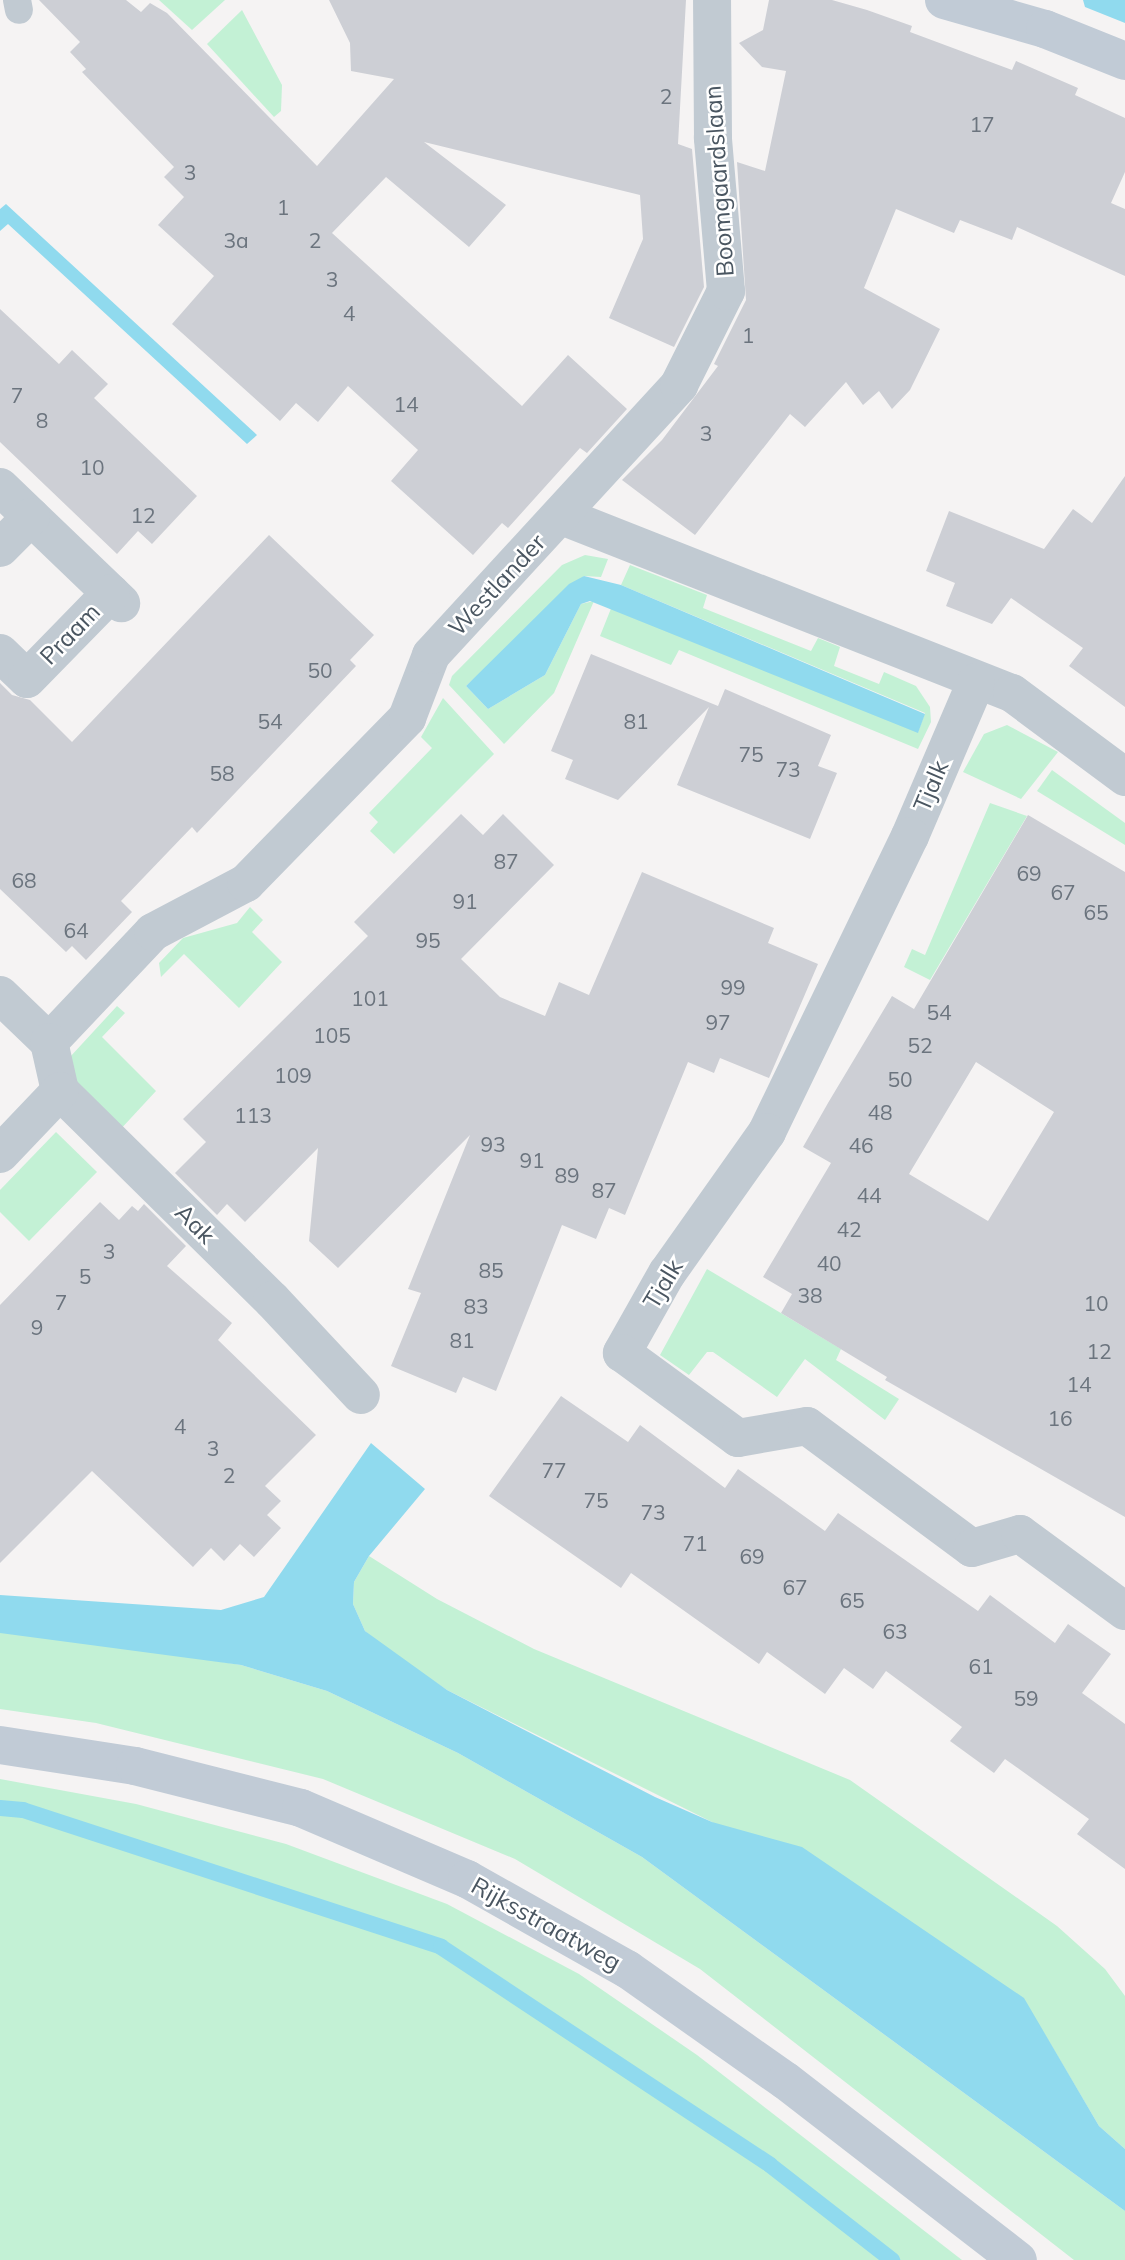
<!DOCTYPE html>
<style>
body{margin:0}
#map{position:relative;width:1125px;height:2260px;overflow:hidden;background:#f5f3f3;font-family:Mulish,sans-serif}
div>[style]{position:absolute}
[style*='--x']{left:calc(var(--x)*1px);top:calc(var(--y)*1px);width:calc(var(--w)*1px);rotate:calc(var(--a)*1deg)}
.green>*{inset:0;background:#c3f1d5}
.water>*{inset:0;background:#90daee}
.stream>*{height:16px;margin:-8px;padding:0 8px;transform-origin:8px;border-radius:8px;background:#90daee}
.building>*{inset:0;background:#cdcfd5}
.lane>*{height:28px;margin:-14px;padding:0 14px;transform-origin:14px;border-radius:14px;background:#c1cad2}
.street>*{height:38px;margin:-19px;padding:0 19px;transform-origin:19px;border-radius:19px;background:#c1cad2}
.secondary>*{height:38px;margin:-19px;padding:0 19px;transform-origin:19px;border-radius:19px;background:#c1cbd6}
span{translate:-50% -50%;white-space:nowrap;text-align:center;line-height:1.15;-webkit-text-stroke:5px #fff;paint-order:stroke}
.number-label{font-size:21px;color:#6b747e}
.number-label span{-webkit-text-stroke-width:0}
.street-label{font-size:24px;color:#4a5661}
</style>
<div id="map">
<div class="green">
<i style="clip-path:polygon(159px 0,225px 0,192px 30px)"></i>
<i style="clip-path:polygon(242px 10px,282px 85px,281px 111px,274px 117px,207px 44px)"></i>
<i style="clip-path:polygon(585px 555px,608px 559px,601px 577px,584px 576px,466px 686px,488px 709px,545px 675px,581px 604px,594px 601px,554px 693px,504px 744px,449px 685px,452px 676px,562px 565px)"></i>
<i style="clip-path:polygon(630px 565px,707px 595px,703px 608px,811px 651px,818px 638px,840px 647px,834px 666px,879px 684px,884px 672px,916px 686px,930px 707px,931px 722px,918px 749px,679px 650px,671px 665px,600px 636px,612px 606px,918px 732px,925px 713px,621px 585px)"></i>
<i style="clip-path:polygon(443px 698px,494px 754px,394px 854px,370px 831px,378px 822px,369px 813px,432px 748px,421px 737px)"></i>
<i style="clip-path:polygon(1007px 725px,1058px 752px,1021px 799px,963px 772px,984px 734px)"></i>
<i style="clip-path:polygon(1052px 770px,1125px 823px,1125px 845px,1037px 791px)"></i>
<i style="clip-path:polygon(990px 803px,1027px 816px,930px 980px,904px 967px,912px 949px,925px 955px)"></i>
<i style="clip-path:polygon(250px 907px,263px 920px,252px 932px,282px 962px,239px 1008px,184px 954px,161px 977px,159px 963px,183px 938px,237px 923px)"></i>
<i style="clip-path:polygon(117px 1006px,125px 1013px,102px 1037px,156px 1091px,118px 1132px,67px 1078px,70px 1057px)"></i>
<i style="clip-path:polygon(56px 1132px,97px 1172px,29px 1241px,0 1212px,0 1190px)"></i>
<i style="clip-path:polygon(707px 1269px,841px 1349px,836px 1360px,899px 1399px,885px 1420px,805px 1359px,777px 1397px,713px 1352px,707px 1352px,689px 1375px,660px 1355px)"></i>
<i style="clip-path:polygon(369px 1556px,437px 1599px,534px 1649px,850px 1780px,1057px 1926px,1105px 1969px,1125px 1996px,1125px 2149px,1099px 2126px,1044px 2033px,712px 1822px,447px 1690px,388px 1651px,365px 1631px,353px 1604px,354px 1582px)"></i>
<i style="clip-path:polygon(0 1626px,241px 1665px,327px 1691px,458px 1753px,642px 1857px,1125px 2211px,1125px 2260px,1074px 2260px,700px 1969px,515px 1859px,323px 1779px,96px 1723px,0 1709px)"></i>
<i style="clip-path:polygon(0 1779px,136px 1804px,286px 1844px,447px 1904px,579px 1974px,697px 2055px,962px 2260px,0 2260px)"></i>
</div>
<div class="water">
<i style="clip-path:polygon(1083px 0,1125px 0,1125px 23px,1085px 7px)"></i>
<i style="clip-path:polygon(6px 204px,257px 435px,247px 444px,8px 224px,0 231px,0 209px)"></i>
<i style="clip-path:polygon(584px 576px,621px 585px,925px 714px,918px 733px,590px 601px,581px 604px,545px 675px,488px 709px,466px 686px,569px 584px)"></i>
<i style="clip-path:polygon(371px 1443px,425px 1489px,369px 1556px,354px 1582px,353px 1604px,365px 1631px,447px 1690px,655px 1797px,712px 1822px,802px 1847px,1024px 1998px,1099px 2126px,1125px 2149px,1125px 2211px,642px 1857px,458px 1753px,327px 1691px,241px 1665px,0 1633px,0 1595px,221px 1610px,264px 1597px)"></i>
</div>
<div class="stream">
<i style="--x:0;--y:1808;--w:23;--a:5"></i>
<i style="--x:23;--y:1810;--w:440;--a:18.1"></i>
<i style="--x:441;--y:1947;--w:395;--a:33.5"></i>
<i style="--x:770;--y:2165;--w:155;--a:37.9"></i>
</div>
<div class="building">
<i style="clip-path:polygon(39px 0,126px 0,141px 12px,150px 3px,167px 13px,317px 166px,394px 79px,351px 71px,350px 43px,329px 0,686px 0,678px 144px,692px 149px,704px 287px,674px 347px,609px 318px,643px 239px,640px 195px,424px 142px,506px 205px,469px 247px,386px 177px,332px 233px,522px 406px,568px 355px,627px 409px,587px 453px,580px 448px,508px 528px,502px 523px,473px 555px,391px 481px,418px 450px,348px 386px,318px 422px,296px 403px,280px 421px,172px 324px,214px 276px,158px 225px,184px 197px,164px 177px,174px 167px,82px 72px,86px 69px,70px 52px,80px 42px)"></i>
<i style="clip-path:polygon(769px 0,832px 0,867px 10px,912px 26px,910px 32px,1012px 70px,1016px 61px,1078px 88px,1075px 95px,1125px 118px,1125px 172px,1111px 203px,1125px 209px,1125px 276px,1017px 227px,1012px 240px,960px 220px,954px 233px,896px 209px,864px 288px,940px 329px,910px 390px,892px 409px,879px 391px,863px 405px,846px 382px,805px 427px,790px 414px,695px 535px,622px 480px,662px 440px,718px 366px,714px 364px,746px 300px,737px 162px,765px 171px,786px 71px,762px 67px,739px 43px,763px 30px)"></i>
<i style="clip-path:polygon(0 309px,59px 364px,72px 350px,108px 384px,94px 398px,197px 496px,152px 544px,138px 531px,117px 554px,0 442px)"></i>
<i style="clip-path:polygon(1125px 476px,1125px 707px,1069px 666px,1083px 648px,1011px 598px,992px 624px,946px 606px,955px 583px,926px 571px,949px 511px,1044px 549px,1073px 509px,1092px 523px)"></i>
<i style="clip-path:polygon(269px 535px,374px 635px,350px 660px,356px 666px,197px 833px,192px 827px,121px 901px,132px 912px,86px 960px,72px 946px,66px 952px,0 889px,0 683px,12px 695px,30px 700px,72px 742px)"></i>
<i style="clip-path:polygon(591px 654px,718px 706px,725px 689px,831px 735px,818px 766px,837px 773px,810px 839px,677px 785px,709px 707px,618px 800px,565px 779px,573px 760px,551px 751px)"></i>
<i style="clip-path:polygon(461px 814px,483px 835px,503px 814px,554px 865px,461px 959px,500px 997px,545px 1016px,559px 982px,589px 995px,642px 872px,774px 928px,768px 943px,818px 964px,769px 1078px,720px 1058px,714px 1073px,688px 1062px,625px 1215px,609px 1208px,596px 1239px,562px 1225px,496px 1391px,463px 1377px,456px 1393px,391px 1366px,421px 1293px,408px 1289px,470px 1135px,338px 1268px,309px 1241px,318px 1148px,245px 1222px,227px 1204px,217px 1215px,175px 1173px,206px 1142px,183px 1119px,368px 936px,354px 922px)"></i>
<i style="clip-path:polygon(evenodd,1028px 815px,1125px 872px,1125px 1517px,885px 1380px,887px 1377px,781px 1313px,792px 1294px,763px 1277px,831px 1163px,803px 1147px,828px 1103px,892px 996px,914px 1009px,1028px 815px,976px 1062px,1054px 1112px,988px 1221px,909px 1174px,976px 1062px)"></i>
<i style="clip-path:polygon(100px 1202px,119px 1220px,132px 1206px,138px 1211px,144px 1204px,186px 1246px,167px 1266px,232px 1323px,218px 1340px,316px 1435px,265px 1486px,281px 1501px,267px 1515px,281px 1528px,254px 1557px,240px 1544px,224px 1561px,211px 1548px,193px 1567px,92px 1471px,0 1563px,0 1305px)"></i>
<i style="clip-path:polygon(561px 1396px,628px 1442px,640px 1425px,725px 1488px,738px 1469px,825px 1531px,838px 1513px,978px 1611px,990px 1595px,1055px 1643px,1068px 1624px,1111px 1654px,1082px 1693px,1125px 1724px,1125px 1869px,1077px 1834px,1089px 1819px,1005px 1759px,994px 1773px,950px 1741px,962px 1727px,886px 1671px,873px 1689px,844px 1668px,825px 1694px,767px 1652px,759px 1664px,631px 1573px,621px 1588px,489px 1496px)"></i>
</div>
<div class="lane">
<i style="--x:17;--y:0;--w:10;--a:79"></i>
</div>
<div class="street">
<i style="--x:0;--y:487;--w:168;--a:43.8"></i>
<i style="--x:562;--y:516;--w:484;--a:21.5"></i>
<i style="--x:1012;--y:693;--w:141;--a:36.6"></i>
<i style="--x:0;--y:548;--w:44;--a:-45"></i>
<i style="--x:0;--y:653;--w:37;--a:44"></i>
<i style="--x:27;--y:679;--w:120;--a:-45.7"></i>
<i style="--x:976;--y:682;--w:168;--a:113.2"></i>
<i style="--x:910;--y:836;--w:329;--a:115.8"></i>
<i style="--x:767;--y:1132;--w:173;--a:125.3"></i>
<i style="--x:667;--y:1273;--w:92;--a:119.4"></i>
<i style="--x:622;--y:1353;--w:144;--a:36.2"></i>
<i style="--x:738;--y:1438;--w:70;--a:-9.9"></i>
<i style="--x:807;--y:1426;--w:205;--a:36.5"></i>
<i style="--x:972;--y:1548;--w:50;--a:-16.3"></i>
<i style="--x:1020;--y:1534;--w:130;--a:36.3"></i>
<i style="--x:0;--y:995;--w:68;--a:43.8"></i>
<i style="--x:49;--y:1042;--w:151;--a:-46.6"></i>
<i style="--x:153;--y:932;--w:105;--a:-27.8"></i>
<i style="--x:246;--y:883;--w:231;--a:-45.7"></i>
<i style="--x:407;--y:718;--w:67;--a:-69.1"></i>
<i style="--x:431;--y:655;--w:367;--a:-47.4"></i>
<i style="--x:679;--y:385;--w:105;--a:-63.4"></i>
<i style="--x:726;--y:291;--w:154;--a:-94.9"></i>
<i style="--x:713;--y:138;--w:138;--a:-90.4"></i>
<i style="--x:49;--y:1042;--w:50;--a:77.3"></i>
<i style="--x:60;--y:1091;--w:298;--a:44.6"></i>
<i style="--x:272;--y:1300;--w:130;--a:46.9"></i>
<i style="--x:0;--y:1154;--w:87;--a:-46.4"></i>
</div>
<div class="secondary">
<i style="--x:944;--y:0;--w:105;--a:16"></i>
<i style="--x:1045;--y:29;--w:86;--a:21.8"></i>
<i style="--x:0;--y:1745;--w:137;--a:8.8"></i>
<i style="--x:135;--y:1766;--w:171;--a:14.2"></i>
<i style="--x:301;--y:1808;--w:181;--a:23.2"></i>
<i style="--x:467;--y:1879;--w:184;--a:29.4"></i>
<i style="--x:627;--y:1969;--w:194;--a:35.2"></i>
<i style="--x:786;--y:2081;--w:293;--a:37.7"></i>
</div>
<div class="number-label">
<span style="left:666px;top:96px">2</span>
<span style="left:982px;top:124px">17</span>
<span style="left:190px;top:172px">3</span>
<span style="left:283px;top:207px">1</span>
<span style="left:236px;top:240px">3a</span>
<span style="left:315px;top:240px">2</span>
<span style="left:332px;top:279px">3</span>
<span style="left:349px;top:313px">4</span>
<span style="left:748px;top:335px">1</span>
<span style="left:17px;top:395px">7</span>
<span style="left:406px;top:404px">14</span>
<span style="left:42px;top:420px">8</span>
<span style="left:706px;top:433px">3</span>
<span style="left:92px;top:467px">10</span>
<span style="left:143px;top:515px">12</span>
<span style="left:320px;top:670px">50</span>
<span style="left:270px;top:721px">54</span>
<span style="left:636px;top:721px">81</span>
<span style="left:751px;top:754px">75</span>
<span style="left:788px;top:769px">73</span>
<span style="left:222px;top:773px">58</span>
<span style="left:506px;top:861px">87</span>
<span style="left:1029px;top:873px">69</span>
<span style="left:24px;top:880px">68</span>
<span style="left:1063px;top:892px">67</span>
<span style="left:465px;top:901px">91</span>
<span style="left:1096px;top:912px">65</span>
<span style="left:76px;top:930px">64</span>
<span style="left:428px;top:940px">95</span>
<span style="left:733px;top:987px">99</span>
<span style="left:370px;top:998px">101</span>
<span style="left:939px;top:1012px">54</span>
<span style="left:718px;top:1022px">97</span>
<span style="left:332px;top:1035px">105</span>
<span style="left:920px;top:1045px">52</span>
<span style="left:293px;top:1075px">109</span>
<span style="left:900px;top:1079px">50</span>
<span style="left:880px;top:1112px">48</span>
<span style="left:253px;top:1115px">113</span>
<span style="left:493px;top:1144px">93</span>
<span style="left:861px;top:1145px">46</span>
<span style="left:532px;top:1160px">91</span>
<span style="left:567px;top:1175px">89</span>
<span style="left:604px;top:1190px">87</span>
<span style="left:869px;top:1195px">44</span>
<span style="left:849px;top:1229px">42</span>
<span style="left:109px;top:1251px">3</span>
<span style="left:829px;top:1263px">40</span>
<span style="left:491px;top:1270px">85</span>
<span style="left:85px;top:1276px">5</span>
<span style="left:810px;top:1295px">38</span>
<span style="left:61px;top:1302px">7</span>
<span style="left:1096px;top:1303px">10</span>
<span style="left:476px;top:1306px">83</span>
<span style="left:37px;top:1327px">9</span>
<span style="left:462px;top:1340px">81</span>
<span style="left:1099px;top:1351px">12</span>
<span style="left:1079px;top:1384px">14</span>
<span style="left:1060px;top:1418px">16</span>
<span style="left:180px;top:1426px">4</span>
<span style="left:213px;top:1448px">3</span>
<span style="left:554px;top:1470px">77</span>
<span style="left:229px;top:1475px">2</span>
<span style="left:596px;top:1500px">75</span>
<span style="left:653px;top:1512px">73</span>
<span style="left:695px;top:1543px">71</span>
<span style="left:752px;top:1556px">69</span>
<span style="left:795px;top:1587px">67</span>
<span style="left:852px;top:1600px">65</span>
<span style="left:895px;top:1631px">63</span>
<span style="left:981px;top:1666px">61</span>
<span style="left:1026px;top:1698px">59</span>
</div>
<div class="street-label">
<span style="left:719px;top:181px;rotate:-94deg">Boomgaardslaan</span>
<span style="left:497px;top:585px;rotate:-47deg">Westlander</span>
<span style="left:70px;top:634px;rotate:-46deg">Praam</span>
<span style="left:931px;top:786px;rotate:-67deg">Tjalk</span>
<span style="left:195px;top:1224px;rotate:45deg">Aak</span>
<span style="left:663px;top:1284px;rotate:-59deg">Tjalk</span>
<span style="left:546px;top:1924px;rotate:29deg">Rijksstraatweg</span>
</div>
</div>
